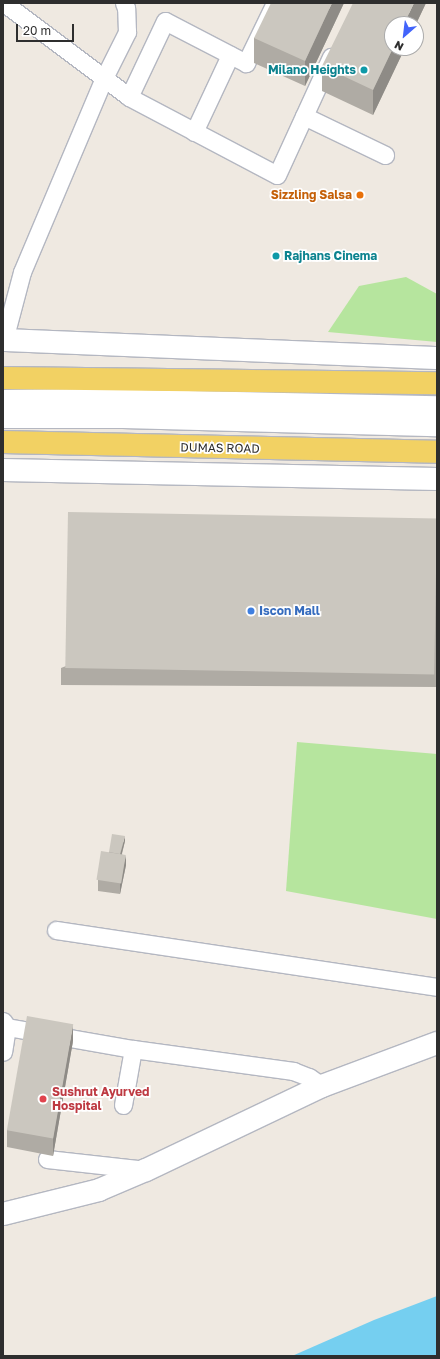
<!DOCTYPE html>
<style>
body{margin:0}
#map{position:relative;width:440px;height:1359px;overflow:hidden;background:#efe9e1;font-family:"Golos Text",sans-serif}
div>[style]{position:absolute}
[style*='--x']{left:calc(var(--x)*1px);top:calc(var(--y)*1px);width:calc(var(--w)*1px);rotate:calc(var(--a)*1deg)}
.green>*{inset:0;background:#b6e59e}
.water>*{inset:0;background:#75cff0}
.roads{filter:drop-shadow(1px 0 #b4b7c1) drop-shadow(-1px 0 #b4b7c1) drop-shadow(0 1px #b4b7c1) drop-shadow(0 -1px #b4b7c1)}
.street>*{height:17px;margin:-8.5px;padding:0 8.5px;transform-origin:8.5px;border-radius:8.5px;background:#fff}
.secondary>*{height:22px;margin:-11px;padding:0 11px;transform-origin:11px;border-radius:11px;background:#fff}
.primary>*{height:22px;margin:-11px;padding:0 11px;transform-origin:11px;border-radius:11px;background:#f2d163}
.wall>*{inset:0;background:#afaba4}
.shaded-wall>*{inset:0;background:#8e8b86}
.building>*{inset:0;background:#cbc7bf;transform-origin:0 0}
.dots>*{width:11px;height:11px;translate:-50% -50%;box-sizing:border-box;border:2px solid #fff;border-radius:50%}
span{translate:-50% -50%;white-space:nowrap;text-align:center;line-height:1.15;-webkit-text-stroke:3.5px #fff;paint-order:stroke}
.culture-label{font-size:12px;color:#0d838f;font-weight:700}
.right{translate:-100% -50%;text-align:right}
.left{translate:0 -50%;text-align:left}
.food-label{font-size:12px;color:#c56008;font-weight:700}
.street-label{font-size:12px;color:#2e2e2e}
.shop-label{font-size:12px;color:#366cbe;font-weight:700}
.health-label{font-size:12px;color:#be3a42;font-weight:700}
.frame{position:absolute;inset:0;border:4px solid #2e2e2e;pointer-events:none}
.north{position:absolute;left:384px;top:16px;width:40px;height:40px;box-sizing:border-box;background:#fff;border:1px solid #ababab;border-radius:50%;rotate:208deg;font-size:11px;font-weight:700;line-height:16px;text-align:center;color:#2e2e2e}
.north::after{content:'';display:block;margin:auto;width:14px;height:18px;background:#4264fb;clip-path:polygon(50% 0,100% 100%,50% 72%,0 100%)}
.scale{position:absolute;left:16px;top:24px;width:58px;height:18px;box-sizing:border-box;border:2px solid #2e2e2e;border-top:0;padding-left:5px;font-size:12px;line-height:14px;white-space:nowrap;color:#2e2e2e;-webkit-text-stroke:3px #fff;paint-order:stroke}
</style>
<div id="map">
<div class="green">
<i style="clip-path:polygon(406px 277px,437px 294px,437px 342px,328px 332px,359px 286px)"></i>
<i style="clip-path:polygon(297px 742px,437px 754px,437px 919px,286px 891px)"></i>
</div>
<div class="water">
<i style="clip-path:polygon(437px 1296px,437px 1356px,292px 1356px,374px 1320px)"></i>
</div>
<div class="roads">
<div class="street">
<i style="--x:4;--y:3;--w:156;--a:36.9"></i>
<i style="--x:275;--y:3;--w:67;--a:115.8"></i>
<i style="--x:246;--y:63;--w:91;--a:-152.6"></i>
<i style="--x:165;--y:21;--w:84;--a:115.3"></i>
<i style="--x:129;--y:97;--w:167;--a:27.8"></i>
<i style="--x:277;--y:175;--w:130;--a:-65.4"></i>
<i style="--x:304;--y:116;--w:90;--a:25.7"></i>
<i style="--x:194;--y:132;--w:85;--a:-64.9"></i>
<i style="--x:4;--y:340;--w:70;--a:-75.2"></i>
<i style="--x:22;--y:272;--w:208;--a:-67.1"></i>
<i style="--x:103;--y:80;--w:54;--a:-63.4"></i>
<i style="--x:127;--y:32;--w:24;--a:-92"></i>
<i style="--x:126;--y:8;--w:5;--a:-112"></i>
<i style="--x:56;--y:930;--w:385;--a:8.5"></i>
<i style="--x:3;--y:1021;--w:7;--a:56"></i>
<i style="--x:7;--y:1027;--w:25;--a:99"></i>
<i style="--x:7;--y:1027;--w:128;--a:9.9"></i>
<i style="--x:133;--y:1049;--w:162;--a:7.8"></i>
<i style="--x:293;--y:1071;--w:17;--a:21"></i>
<i style="--x:309;--y:1077;--w:16;--a:35"></i>
<i style="--x:123;--y:1105;--w:57;--a:-79.9"></i>
<i style="--x:47;--y:1159;--w:100;--a:6.3"></i>
</div>
<div class="secondary">
<i style="--x:3;--y:340;--w:434;--a:2.4"></i>
<i style="--x:3;--y:401;--w:90;--a:-0.6"></i>
<i style="--x:93;--y:400;--w:344;--a:1.2"></i>
<i style="--x:3;--y:417;--w:120;--a:0"></i>
<i style="--x:123;--y:417;--w:314;--a:1.5"></i>
<i style="--x:3;--y:470;--w:434;--a:1.2"></i>
<i style="--x:3;--y:1214;--w:99;--a:-14"></i>
<i style="--x:99;--y:1190;--w:51;--a:-23.1"></i>
<i style="--x:146;--y:1170;--w:195;--a:-25.5"></i>
<i style="--x:322;--y:1086;--w:123;--a:-20.5"></i>
</div>
<div class="primary">
<i style="--x:3;--y:378;--w:434;--a:0.7"></i>
<i style="--x:3;--y:442;--w:434;--a:1.3"></i>
</div>
</div>
<div class="wall">
<i style="clip-path:polygon(344px 3px,305px 86px,254px 63px,254px 38px)"></i>
<i style="clip-path:polygon(426px 3px,373px 115px,322px 91px,322px 66px)"></i>
<i style="clip-path:polygon(437px 519px,437px 687px,61px 685px,61px 668px)"></i>
<i style="clip-path:polygon(125px 841px,122px 854px,126px 865px,120px 894px,98px 891px,98px 880px,109px 852px)"></i>
<i style="clip-path:polygon(73px 1041px,53px 1156px,7px 1147px,7px 1130px)"></i>
</div>
<div class="shaded-wall">
<i style="clip-path:polygon(332px 3px,344px 3px,305px 86px,305px 61px)"></i>
<i style="clip-path:polygon(414px 3px,426px 3px,416px 24px,404px 24px)"></i>
<i style="clip-path:polygon(393px 48px,405px 48px,373px 115px,373px 90px)"></i>
<i style="clip-path:polygon(125px 836px,125px 841px,119px 864px,119px 859px)"></i>
<i style="clip-path:polygon(126px 855px,126px 865px,120px 894px,120px 884px)"></i>
<i style="clip-path:polygon(73px 1024px,73px 1041px,53px 1156px,53px 1138px)"></i>
</div>
<div class="building">
<i style="clip-path:polygon(271px 3px,332px 3px,305px 61px,254px 38px)"></i>
<i style="clip-path:polygon(353px 3px,414px 3px,404px 24px,392px 24px,392px 48px,393px 48px,373px 90px,322px 66px)"></i>
<i style="left:68px;top:512px;width:369px;height:156px;rotate:1deg"></i>
<i style="clip-path:polygon(112px 834px,125px 836px,120px 854px,109px 852px)"></i>
<i style="left:101px;top:851px;width:25px;height:29px;rotate:9deg"></i>
<i style="left:27px;top:1016px;width:47px;height:116px;rotate:10deg"></i>
</div>
<div class="dots">
<i style="left:364px;top:70px;background:#0f9aa8"></i>
<i style="left:360px;top:195px;background:#e8710a"></i>
<i style="left:276px;top:256px;background:#0f9aa8"></i>
<i style="left:251px;top:611px;background:#3f7fe0"></i>
<i style="left:43px;top:1099px;background:#e0444e"></i>
</div>
<div class="culture-label">
<span class="right" style="left:356px;top:70px">Milano Heights</span>
<span class="left" style="left:284px;top:256px">Rajhans Cinema</span>
</div>
<div class="food-label">
<span class="right" style="left:352px;top:195px">Sizzling Salsa</span>
</div>
<div class="street-label">
<span style="left:220px;top:448px;rotate:1deg">DUMAS ROAD</span>
</div>
<div class="shop-label">
<span class="left" style="left:259px;top:611px">Iscon Mall</span>
</div>
<div class="health-label">
<span class="left" style="left:52px;top:1099px">Sushrut Ayurved<br>Hospital</span>
</div>
<div class="frame"></div>
<div class="north">N</div>
<div class="scale">20 m</div>
</div>
